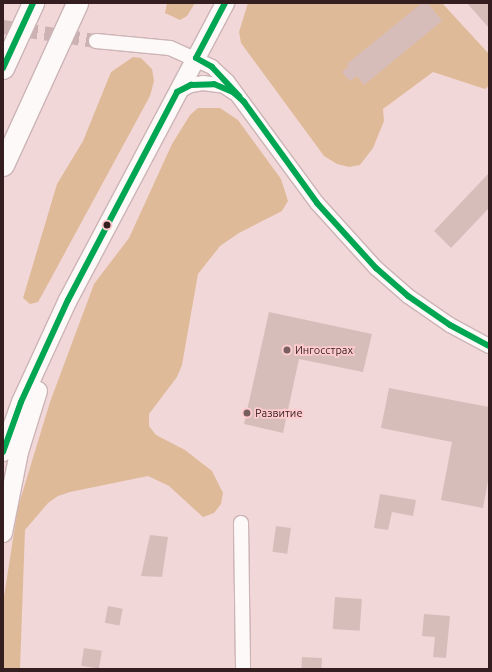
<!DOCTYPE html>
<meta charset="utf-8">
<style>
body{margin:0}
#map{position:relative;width:492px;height:672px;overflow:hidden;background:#f2d7d8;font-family:Ubuntu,sans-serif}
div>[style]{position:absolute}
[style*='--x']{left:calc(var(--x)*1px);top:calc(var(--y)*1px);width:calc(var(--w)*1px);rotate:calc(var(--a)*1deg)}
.forest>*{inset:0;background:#dfba99}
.building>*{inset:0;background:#d7bdba;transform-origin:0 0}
.minor-tunnel>*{height:14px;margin-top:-7px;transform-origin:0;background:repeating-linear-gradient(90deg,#ccb2b3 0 14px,transparent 0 21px)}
.roads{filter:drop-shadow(1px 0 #ccb4b5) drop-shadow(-1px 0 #ccb4b5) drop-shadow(0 1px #ccb4b5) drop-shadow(0 -1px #ccb4b5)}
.minor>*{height:14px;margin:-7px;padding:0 7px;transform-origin:7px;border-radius:7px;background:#fdf9f9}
.major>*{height:18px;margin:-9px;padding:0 9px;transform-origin:9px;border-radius:9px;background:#fdf9f9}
.highway>*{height:21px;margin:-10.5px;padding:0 10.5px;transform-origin:10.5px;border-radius:10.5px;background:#fdf9f9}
.bus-1>*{height:6px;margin:-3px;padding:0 3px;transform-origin:3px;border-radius:3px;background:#00a651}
.dots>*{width:11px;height:11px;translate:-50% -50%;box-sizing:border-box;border:2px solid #fecbce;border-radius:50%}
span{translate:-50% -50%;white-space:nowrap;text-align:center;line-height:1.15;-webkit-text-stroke:3.5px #fecbce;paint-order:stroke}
.poi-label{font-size:11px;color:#351e20}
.left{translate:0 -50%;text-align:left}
.frame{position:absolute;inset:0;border:4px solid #351e20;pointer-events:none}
</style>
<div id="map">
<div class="forest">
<i style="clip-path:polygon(167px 3px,195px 3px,187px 16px,180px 20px,165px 13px)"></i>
<i style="clip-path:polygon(248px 3px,442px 3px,489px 54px,489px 86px,485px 89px,433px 72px,383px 109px,384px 121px,373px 148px,360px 165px,349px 167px,337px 164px,324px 156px,241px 43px,239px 32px)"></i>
<i style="clip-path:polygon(133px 57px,141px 58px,152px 69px,154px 81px,150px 96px,42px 295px,38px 302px,30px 304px,23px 298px,57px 184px,83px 141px,111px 72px)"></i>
<i style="clip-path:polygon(198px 108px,220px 108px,238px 120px,281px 179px,288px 201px,282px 211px,239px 233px,220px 246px,198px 274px,182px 365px,177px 377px,149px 414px,149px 426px,156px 435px,185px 450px,212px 471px,223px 493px,221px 504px,214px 513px,203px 517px,169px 486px,148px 476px,70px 492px,58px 496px,48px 503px,25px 530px,20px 669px,3px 669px,3px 603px,18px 507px,50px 402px,94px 284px,129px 238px,172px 144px,190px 115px)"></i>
</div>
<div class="building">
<i style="clip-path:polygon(422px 3px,428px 3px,442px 21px,364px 85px,357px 76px,350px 81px,342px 72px,349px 66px,347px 64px)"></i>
<i style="clip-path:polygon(467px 3px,489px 3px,489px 28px)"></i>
<i style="clip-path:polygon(489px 173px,489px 208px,451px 248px,434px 231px)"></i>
<i style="clip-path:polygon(269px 312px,372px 334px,363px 372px,299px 359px,283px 433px,244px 424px)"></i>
<i style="clip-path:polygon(389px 388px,489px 407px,489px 475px,483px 508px,441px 500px,452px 442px,381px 428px)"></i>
<i style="clip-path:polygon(380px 494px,416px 500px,413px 516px,392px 512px,388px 530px,374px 528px)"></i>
<i style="left:276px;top:526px;width:15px;height:26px;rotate:8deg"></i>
<i style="clip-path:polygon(150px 535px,168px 537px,162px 577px,141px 576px)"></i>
<i style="left:335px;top:597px;width:27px;height:32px;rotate:4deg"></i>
<i style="left:108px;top:606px;width:15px;height:17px;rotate:11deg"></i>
<i style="clip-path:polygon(424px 614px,450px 616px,446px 658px,433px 657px,435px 637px,422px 636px)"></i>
<i style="left:84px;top:648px;width:18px;height:18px;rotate:9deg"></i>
<i style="left:302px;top:657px;width:20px;height:12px;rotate:3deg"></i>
</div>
<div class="minor-tunnel">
<i style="--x:3;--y:27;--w:94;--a:8.6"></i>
</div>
<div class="roads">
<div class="minor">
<i style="--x:96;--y:41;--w:74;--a:5.4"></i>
<i style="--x:170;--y:48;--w:46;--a:24.3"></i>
<i style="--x:212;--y:67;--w:21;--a:43"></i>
<i style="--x:227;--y:81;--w:152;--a:53.6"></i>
<i style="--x:317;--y:203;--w:88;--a:47.8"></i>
<i style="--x:376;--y:268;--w:43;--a:41.2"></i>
<i style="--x:408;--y:296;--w:51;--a:34.6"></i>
<i style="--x:450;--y:325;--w:44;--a:28.3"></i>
<i style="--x:177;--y:92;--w:16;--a:-27"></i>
<i style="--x:191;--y:85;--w:12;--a:-9"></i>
<i style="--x:203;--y:83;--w:21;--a:8"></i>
<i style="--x:224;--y:86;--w:11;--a:34"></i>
<i style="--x:241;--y:523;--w:146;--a:89.2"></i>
</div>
<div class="major">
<i style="--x:3;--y:452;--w:53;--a:-70.2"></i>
<i style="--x:21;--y:402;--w:112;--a:-65.3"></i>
<i style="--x:68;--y:300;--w:336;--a:-62.1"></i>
<i style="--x:3;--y:533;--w:83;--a:-78.8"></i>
<i style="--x:19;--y:452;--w:64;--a:-72.7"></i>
</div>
<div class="highway">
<i style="--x:3;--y:68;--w:72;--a:-65.2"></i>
<i style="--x:3;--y:165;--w:178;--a:-65.4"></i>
</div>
</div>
<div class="bus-1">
<i style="--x:225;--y:3;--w:62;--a:117.8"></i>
<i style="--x:196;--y:58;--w:18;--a:29"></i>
<i style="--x:212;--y:67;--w:40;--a:47"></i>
<i style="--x:3;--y:68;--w:72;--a:-65.2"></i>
<i style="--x:3;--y:452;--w:53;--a:-70.2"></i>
<i style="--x:21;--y:402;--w:112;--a:-65.3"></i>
<i style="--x:68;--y:300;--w:235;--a:-62.3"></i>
<i style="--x:177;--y:92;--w:16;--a:-27"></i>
<i style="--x:191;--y:85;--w:23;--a:-2"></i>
<i style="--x:214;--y:84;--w:21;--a:23"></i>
<i style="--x:233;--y:92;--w:15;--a:42"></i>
<i style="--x:244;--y:102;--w:125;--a:54.1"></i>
<i style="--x:317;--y:203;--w:88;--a:47.8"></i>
<i style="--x:376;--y:268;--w:43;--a:41.2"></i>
<i style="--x:408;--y:296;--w:51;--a:34.6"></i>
<i style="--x:450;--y:325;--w:44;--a:28.3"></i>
</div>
<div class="dots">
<i style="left:107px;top:225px;background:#351e20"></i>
<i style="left:287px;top:350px;background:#775f60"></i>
<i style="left:247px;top:413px;background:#775f60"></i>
</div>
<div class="poi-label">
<span class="left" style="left:295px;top:350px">Ингосстрах</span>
<span class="left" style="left:255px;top:413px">Развитие</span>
</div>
<div class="frame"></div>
</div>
